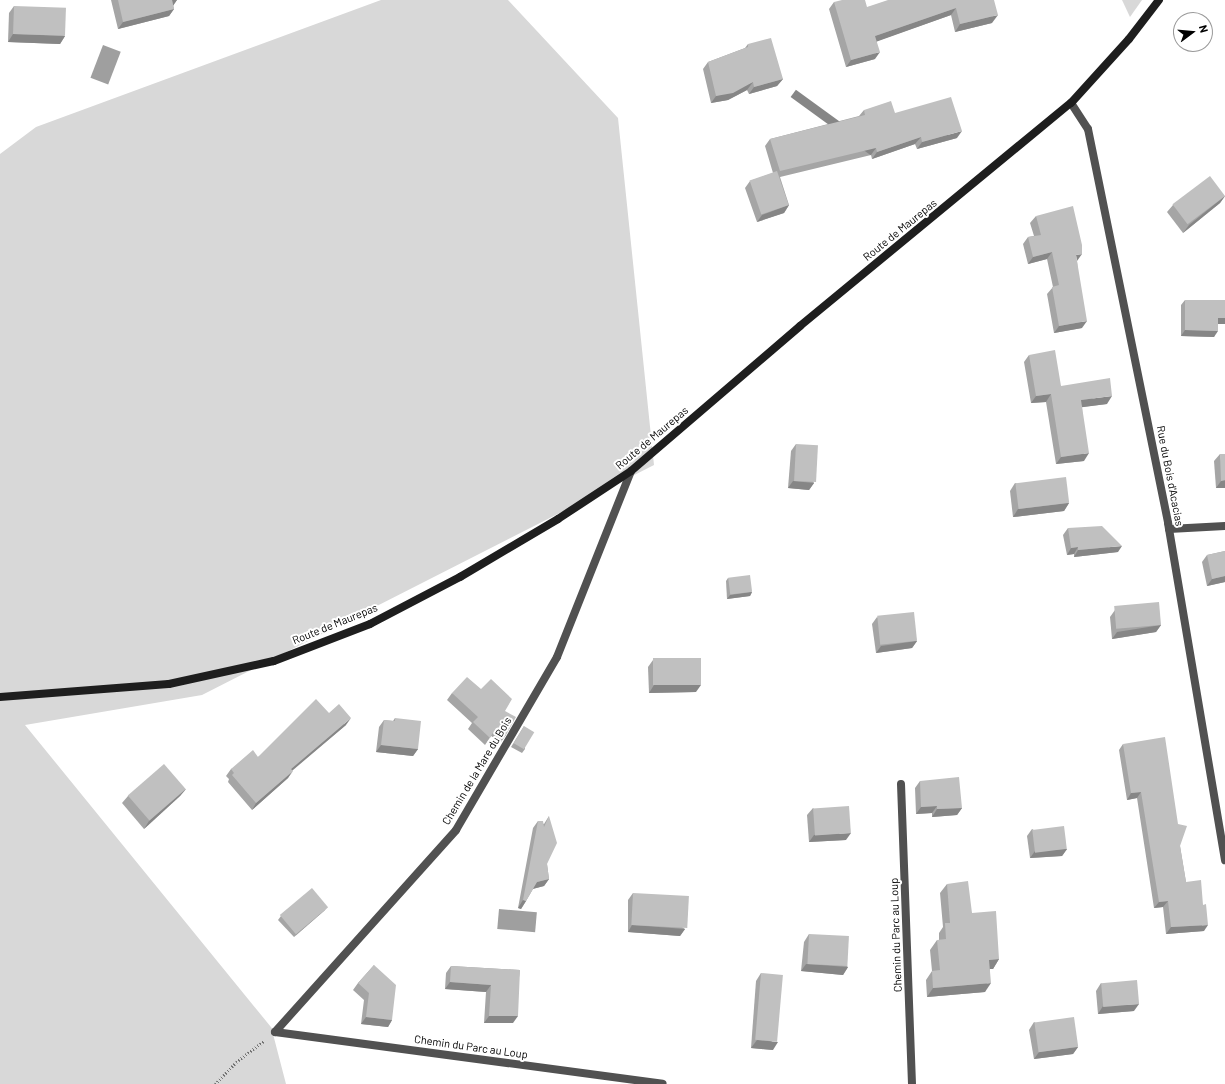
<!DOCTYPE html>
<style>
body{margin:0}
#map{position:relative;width:1225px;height:1084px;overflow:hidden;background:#fff;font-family:Barlow,sans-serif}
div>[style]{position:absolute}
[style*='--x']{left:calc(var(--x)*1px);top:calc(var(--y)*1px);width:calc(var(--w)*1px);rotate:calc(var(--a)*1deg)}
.green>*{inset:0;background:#d8d8d8}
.water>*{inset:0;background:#9f9f9f;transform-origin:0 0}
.path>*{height:2.5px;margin-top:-1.25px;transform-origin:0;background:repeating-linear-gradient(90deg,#737373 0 1px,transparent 0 3px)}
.lane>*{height:8px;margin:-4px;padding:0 4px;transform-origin:4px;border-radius:4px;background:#515151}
.street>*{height:8px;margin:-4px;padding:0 4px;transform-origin:4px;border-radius:4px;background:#515151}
.secondary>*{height:8px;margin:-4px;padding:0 4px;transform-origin:4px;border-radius:4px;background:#1e1e1e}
.wall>*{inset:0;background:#a5a5a5}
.shaded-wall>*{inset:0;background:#868686;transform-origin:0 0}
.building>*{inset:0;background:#c0c0c0;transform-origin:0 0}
span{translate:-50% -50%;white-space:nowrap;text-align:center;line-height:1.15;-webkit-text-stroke:4px #fff;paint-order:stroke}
.street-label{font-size:11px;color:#000}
.north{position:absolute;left:1173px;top:12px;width:40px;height:40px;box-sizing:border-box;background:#fff;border:1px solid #999;border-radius:50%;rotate:74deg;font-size:11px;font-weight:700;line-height:16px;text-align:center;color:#000}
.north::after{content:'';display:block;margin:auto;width:14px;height:18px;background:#000;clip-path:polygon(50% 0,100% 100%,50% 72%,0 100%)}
</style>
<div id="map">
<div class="green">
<i style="clip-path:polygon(381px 0,508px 0,618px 118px,654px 465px,202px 695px,25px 725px,275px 1032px,273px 1034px,286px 1084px,0 1084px,0 154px,36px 127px)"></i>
<i style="clip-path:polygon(1122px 0,1142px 0,1130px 17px)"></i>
</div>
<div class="water">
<i style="left:103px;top:45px;width:19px;height:35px;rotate:21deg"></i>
<i style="left:499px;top:909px;width:38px;height:20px;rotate:5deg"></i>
</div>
<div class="path">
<i style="--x:215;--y:1084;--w:30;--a:-46"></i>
<i style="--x:236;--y:1062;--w:35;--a:-37"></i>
</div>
<div class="lane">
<i style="--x:1169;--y:529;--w:56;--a:-3.1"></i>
</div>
<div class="street">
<i style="--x:1071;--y:103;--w:31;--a:57"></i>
<i style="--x:1088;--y:129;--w:402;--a:78.5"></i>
<i style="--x:1168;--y:523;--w:342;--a:80.4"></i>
<i style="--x:901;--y:784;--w:300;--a:87.9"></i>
<i style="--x:275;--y:1032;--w:271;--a:-48.1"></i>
<i style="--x:456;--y:830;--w:200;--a:-59.7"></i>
<i style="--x:557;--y:657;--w:200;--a:-68.3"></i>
<i style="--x:275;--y:1032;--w:391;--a:7.6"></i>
</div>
<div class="secondary">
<i style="--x:0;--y:697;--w:169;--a:-4.4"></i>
<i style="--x:169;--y:684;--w:107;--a:-12.4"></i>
<i style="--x:274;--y:661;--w:103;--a:-21.1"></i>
<i style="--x:370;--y:624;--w:102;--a:-27.6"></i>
<i style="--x:460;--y:577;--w:114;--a:-30.6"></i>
<i style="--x:558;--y:519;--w:87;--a:-33.3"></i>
<i style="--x:631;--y:471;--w:223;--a:-40.6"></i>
<i style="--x:800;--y:326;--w:351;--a:-39.5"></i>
<i style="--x:1071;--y:103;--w:86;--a:-47.8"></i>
<i style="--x:1129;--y:39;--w:49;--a:-52.4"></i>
</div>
<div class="wall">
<i style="clip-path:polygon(111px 0,177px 0,173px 5px,174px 9px,169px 16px,118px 29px)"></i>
<i style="clip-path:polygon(994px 0,992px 23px,955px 32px,951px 15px,877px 41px,875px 59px,846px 67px,829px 9px,834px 2px,867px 7px)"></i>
<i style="clip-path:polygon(14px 6px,65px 36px,60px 44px,8px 42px,9px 13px)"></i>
<i style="clip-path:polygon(748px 44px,783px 79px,777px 86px,749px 94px,747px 90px,728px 100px,711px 103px,703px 69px,708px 62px,745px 48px)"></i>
<i style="clip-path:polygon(864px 110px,895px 113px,957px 138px,917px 149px,915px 144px,872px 159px,871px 155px,780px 177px,789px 205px,784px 213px,757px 222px,745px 188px,750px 181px,773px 173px,765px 146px,770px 139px,859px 116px)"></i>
<i style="clip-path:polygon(1225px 196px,1220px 203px,1183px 233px,1167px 212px,1173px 205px)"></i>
<i style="clip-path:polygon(1036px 216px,1077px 261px,1082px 328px,1054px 333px,1047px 294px,1053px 287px,1047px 259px,1028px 264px,1023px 244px,1028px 237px,1034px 236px,1030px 223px)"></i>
<i style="clip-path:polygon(1185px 300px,1225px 300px,1225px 324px,1218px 324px,1214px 337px,1181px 336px,1181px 305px)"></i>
<i style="clip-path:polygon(1029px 355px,1061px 386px,1107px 404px,1082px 407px,1084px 461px,1056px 464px,1046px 402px,1031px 403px,1024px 362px)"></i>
<i style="clip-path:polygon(796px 444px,814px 483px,809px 490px,788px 488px,791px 451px)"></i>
<i style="clip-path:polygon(1220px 454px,1225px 488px,1216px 488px,1214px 461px)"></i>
<i style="clip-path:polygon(1015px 483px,1069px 503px,1064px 511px,1013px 517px,1010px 491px)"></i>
<i style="clip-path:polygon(1068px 528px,1118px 552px,1074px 557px,1074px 554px,1067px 555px,1063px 535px)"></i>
<i style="clip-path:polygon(1225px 551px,1225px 582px,1207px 586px,1202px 562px,1207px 555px)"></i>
<i style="clip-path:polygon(728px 578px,752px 592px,750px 596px,727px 599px,726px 581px)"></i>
<i style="clip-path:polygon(1115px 610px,1161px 625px,1156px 632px,1112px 639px,1110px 617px)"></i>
<i style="clip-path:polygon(877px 617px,917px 641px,912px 648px,876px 653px,872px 624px)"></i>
<i style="clip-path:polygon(653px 660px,696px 692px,649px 693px,648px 667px)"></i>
<i style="clip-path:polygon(452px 693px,505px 711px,506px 735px,501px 742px,491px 736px,485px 745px,468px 729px,472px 723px,447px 700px)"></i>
<i style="clip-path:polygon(329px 713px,346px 725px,292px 770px,288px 778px,252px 810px,228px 782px,229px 779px,226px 776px,231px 769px,258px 757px)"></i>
<i style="clip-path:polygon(395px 718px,418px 749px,413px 756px,376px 752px,379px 727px,384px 720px,393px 721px)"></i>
<i style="clip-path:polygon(524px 726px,525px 749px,522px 753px,511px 747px)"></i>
<i style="clip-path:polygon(1123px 744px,1180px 846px,1186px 882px,1204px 931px,1166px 934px,1163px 907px,1154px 908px,1137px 798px,1127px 800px,1119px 750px)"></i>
<i style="clip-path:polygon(920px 781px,962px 808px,957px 815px,932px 817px,932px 813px,916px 814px,915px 788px)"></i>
<i style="clip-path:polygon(186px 789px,180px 796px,144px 829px,122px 803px,128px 796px)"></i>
<i style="clip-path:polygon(813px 808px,846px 840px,809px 842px,807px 815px)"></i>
<i style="clip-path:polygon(549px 816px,547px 864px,549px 879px,544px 886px,533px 889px,526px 901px,521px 909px,518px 908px,533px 828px,538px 821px,544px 824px)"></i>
<i style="clip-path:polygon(1032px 829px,1067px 849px,1062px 856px,1030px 858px,1027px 836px)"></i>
<i style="clip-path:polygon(947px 884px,972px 913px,999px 959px,993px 969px,990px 969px,985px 992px,927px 997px,926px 980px,932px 971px,930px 950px,937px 940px,939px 940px,939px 933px,943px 927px,940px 893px)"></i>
<i style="clip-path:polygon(633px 893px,685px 929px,680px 936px,628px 932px,628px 900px)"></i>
<i style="clip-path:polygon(325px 910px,294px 937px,278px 920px,281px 916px)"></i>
<i style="clip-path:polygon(809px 934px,848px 967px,843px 975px,801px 971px,804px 942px)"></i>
<i style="clip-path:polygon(374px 965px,392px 1020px,388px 1027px,361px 1024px,364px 1000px,353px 990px,358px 983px)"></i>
<i style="clip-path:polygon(451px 966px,520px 970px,513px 1023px,484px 1023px,486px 992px,445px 989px,446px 973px)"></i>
<i style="clip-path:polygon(761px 973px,773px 1050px,751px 1048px,756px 981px)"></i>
<i style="clip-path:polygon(1101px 983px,1134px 1011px,1098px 1014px,1096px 991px)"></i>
<i style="clip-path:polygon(1034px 1022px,1078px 1047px,1073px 1054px,1034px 1059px,1029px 1030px)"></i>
</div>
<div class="shaded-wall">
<i style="clip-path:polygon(172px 0,177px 0,173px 6px)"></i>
<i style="clip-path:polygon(956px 8px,951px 15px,870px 44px,875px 36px)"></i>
<i style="clip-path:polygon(174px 9px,169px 16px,118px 29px,123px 22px)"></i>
<i style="clip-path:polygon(998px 15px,992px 23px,955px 32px,960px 24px)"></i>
<i style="clip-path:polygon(13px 34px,65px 36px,60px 44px,8px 42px)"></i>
<i style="clip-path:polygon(880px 52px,875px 59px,846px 67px,851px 60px)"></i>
<i style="clip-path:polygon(783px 79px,777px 86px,749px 94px,754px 87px)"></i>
<i style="clip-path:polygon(753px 82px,747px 90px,728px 100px,711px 103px,716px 96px)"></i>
<i style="clip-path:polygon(962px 131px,957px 138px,917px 149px,922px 142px)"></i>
<i style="clip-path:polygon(921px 137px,915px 144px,872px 159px,877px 152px)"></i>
<i style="left:876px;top:148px;width:9px;height:99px;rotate:126deg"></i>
<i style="clip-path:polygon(1225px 196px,1220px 203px,1183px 233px,1189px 225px)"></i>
<i style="clip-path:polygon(789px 205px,784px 213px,757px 222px,762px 215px)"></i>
<i style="clip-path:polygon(1052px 252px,1047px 259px,1028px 264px,1033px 257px)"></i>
<i style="clip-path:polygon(1082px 254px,1077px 261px,1076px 255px)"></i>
<i style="clip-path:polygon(1218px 318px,1225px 318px,1225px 324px,1214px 324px)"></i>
<i style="clip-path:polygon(1087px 321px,1082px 328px,1054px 333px,1059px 326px)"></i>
<i style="clip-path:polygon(1185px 330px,1218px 331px,1214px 337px,1181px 336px)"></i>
<i style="clip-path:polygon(1051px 394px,1046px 402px,1031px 403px,1036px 396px)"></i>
<i style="clip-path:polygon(1112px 396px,1107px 404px,1076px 408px,1081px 400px)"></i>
<i style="clip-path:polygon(1089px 453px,1084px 461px,1056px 464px,1061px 457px)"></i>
<i style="clip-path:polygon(1225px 480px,1225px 488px,1216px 488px,1221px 481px)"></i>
<i style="clip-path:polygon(793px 481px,814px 483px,809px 490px,788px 488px)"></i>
<i style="clip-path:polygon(1069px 503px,1064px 511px,1013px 517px,1018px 509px)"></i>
<i style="clip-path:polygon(1122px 546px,1118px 552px,1074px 557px,1078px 550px)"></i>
<i style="clip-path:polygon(1078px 547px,1074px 554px,1067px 555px,1071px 548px)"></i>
<i style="clip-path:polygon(1225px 576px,1225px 582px,1207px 586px,1212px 579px)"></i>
<i style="clip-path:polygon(752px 592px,750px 596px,727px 599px,730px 595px)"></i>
<i style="clip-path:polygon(1161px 625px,1156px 632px,1112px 639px,1117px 632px)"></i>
<i style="clip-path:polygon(917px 641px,912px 648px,876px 653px,881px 646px)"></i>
<i style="clip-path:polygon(654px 685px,701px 685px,696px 692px,649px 693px)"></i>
<i style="clip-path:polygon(351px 718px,346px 725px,286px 776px,291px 769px)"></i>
<i style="clip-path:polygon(381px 745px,418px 749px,413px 756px,376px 752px)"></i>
<i style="clip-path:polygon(293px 771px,288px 778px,252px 810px,256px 803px)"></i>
<i style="clip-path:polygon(186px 789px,180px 796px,144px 829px,149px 821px)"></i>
<i style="clip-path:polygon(1141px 792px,1137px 798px,1127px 800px,1131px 793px)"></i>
<i style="clip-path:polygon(937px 806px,932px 813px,916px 814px,921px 807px)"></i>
<i style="clip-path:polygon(962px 808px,957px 815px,932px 817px,937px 809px)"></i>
<i style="clip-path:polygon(851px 833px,846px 840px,809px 842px,814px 835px)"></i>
<i style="clip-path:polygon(1067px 849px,1062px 856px,1030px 858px,1035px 851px)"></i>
<i style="clip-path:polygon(549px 879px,544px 886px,532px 889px,537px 882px)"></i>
<i style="clip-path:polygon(523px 900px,526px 901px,521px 909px,518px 908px)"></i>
<i style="clip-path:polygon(1168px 901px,1163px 907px,1154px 908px,1159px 902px)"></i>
<i style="clip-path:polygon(328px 907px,325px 910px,294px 937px,297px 934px)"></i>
<i style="clip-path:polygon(632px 925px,685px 929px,680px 936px,628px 932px)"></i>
<i style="clip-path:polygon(1208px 925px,1204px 931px,1166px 934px,1171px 927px)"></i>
<i style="clip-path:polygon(999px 959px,993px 969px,983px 969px,989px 960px)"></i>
<i style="clip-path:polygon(806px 964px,848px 967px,843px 975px,801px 971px)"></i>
<i style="clip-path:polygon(450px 982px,491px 985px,486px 992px,445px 989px)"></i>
<i style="clip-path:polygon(991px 983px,985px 992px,927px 997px,933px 988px)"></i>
<i style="clip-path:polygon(1139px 1004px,1134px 1011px,1098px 1014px,1103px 1006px)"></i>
<i style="clip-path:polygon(489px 1016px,518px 1016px,513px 1023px,484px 1023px)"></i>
<i style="clip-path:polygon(366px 1017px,392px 1020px,388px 1027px,361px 1024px)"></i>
<i style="clip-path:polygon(757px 1040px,778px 1042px,773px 1050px,751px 1048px)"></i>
<i style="clip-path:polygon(1078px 1047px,1073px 1054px,1034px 1059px,1039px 1052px)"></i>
</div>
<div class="building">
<i style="clip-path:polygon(118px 0,172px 0,174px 9px,123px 22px)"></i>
<i style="clip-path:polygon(842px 0,865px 0,867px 7px,888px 0,994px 0,998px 15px,960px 24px,956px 8px,875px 36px,880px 52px,851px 60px,834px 2px)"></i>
<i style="left:14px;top:6px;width:52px;height:28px;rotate:2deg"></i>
<i style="clip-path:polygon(771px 38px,783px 79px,754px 87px,753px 82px,733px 93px,716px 96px,708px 62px,748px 47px,748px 44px)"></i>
<i style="clip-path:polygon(951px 97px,962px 131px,922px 142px,921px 137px,877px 152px,876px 148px,780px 171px,770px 139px,865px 115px,864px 110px,891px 101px,895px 113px)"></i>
<i style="left:777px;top:171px;width:36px;height:29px;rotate:71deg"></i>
<i style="left:1210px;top:176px;width:25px;height:47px;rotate:53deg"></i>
<i style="clip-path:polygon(1073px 206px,1082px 245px,1082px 254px,1076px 255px,1087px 321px,1059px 326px,1052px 287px,1059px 285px,1052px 252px,1033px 257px,1028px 237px,1041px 235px,1036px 216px)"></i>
<i style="clip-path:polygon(1185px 300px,1225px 300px,1225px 318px,1218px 318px,1218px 331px,1185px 330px)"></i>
<i style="clip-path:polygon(1055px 350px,1061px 386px,1110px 378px,1112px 396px,1081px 400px,1089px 453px,1061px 457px,1051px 394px,1036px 396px,1029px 355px)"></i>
<i style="left:796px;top:444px;width:22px;height:37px;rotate:3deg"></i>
<i style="clip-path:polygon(1220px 454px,1225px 454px,1225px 480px,1221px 481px)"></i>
<i style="left:1066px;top:477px;width:26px;height:51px;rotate:83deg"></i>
<i style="clip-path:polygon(1102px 526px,1122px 546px,1078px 550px,1078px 547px,1071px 548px,1068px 528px)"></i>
<i style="clip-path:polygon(1225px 551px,1225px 576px,1212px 579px,1207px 555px)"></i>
<i style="left:750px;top:575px;width:17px;height:22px;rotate:83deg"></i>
<i style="left:1159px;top:602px;width:23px;height:45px;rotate:85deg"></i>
<i style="left:914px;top:612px;width:29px;height:37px;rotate:84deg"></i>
<i style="left:701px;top:658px;width:27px;height:48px;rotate:90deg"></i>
<i style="clip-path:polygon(467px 677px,481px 689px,491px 679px,512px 699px,505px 711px,516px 717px,506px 735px,495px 729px,490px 738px,473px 722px,478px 717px,452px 693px)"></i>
<i style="clip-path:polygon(316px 699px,329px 713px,339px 704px,351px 718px,291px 769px,293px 771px,256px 803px,232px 775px,234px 773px,231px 769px,253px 750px,258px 757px)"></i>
<i style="clip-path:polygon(395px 718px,421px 721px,418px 749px,381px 745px,384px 720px,395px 721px)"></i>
<i style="left:524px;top:726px;width:12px;height:20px;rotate:31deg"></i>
<i style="clip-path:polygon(1165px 737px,1178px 824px,1187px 826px,1180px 846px,1186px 882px,1201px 880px,1203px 905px,1206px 904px,1208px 925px,1171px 927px,1168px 901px,1159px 902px,1141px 792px,1131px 793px,1123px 744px)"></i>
<i style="left:164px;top:764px;width:33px;height:48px;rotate:49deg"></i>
<i style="clip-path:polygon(959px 777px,962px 808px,937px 809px,937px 806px,921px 807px,920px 781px)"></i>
<i style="left:849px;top:806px;width:27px;height:36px;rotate:86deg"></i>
<i style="clip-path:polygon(549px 816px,557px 843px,547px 864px,549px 879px,537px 882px,526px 901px,523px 900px,538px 821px,543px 821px,544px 827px)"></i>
<i style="left:1064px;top:826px;width:23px;height:32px;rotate:83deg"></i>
<i style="clip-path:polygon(968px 881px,972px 913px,996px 911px,999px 959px,989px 960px,991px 983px,933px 988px,932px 971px,940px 970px,937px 940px,946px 939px,945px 923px,950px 923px,947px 884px)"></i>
<i style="left:312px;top:888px;width:25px;height:42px;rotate:50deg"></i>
<i style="left:633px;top:893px;width:56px;height:32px;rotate:3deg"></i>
<i style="left:809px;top:934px;width:40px;height:30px;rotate:3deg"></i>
<i style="clip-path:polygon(374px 965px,396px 985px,392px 1020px,366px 1017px,369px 993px,358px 983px)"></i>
<i style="clip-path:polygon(451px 966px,520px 970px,518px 1016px,489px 1016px,491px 985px,450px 982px)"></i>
<i style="left:761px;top:973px;width:22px;height:67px;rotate:5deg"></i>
<i style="left:1137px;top:980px;width:24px;height:36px;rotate:85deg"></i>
<i style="left:1074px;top:1017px;width:30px;height:40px;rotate:82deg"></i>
</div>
<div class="street-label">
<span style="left:900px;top:230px;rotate:-39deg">Route de Maurepas</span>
<span style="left:652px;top:438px;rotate:-40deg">Route de Maurepas</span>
<span style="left:1170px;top:476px;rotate:79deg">Rue du Bois d'Acacias</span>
<span style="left:335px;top:624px;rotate:-22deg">Route de Maurepas</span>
<span style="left:477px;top:771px;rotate:-59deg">Chemin de la Mare du Bois</span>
<span style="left:896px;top:935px;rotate:-92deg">Chemin du Parc au Loup</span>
<span style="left:471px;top:1047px;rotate:8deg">Chemin du Parc au Loup</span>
</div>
<div class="north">N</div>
</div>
